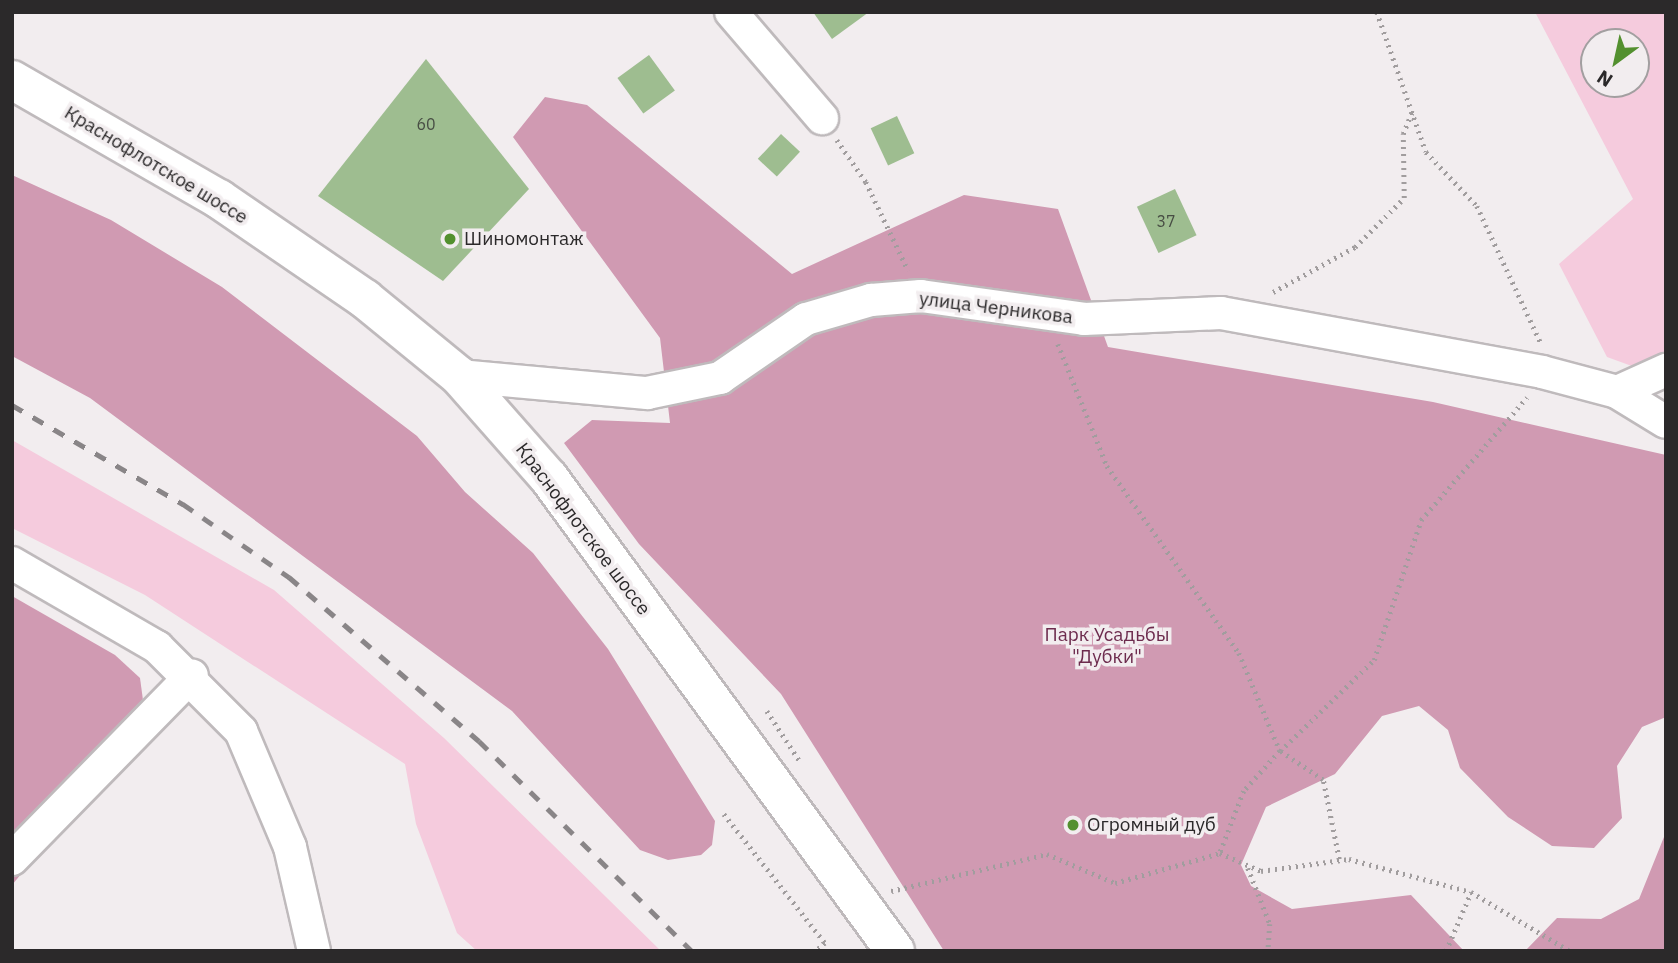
<!DOCTYPE html>
<meta charset="utf-8">
<style>
body{margin:0}
#map{position:relative;width:1678px;height:963px;overflow:hidden;background:#f2edef;font-family:"IBM Plex Sans",sans-serif}
div>[style]{position:absolute}
[style*='--x']{left:calc(var(--x)*1px);top:calc(var(--y)*1px);width:calc(var(--w)*1px);rotate:calc(var(--a)*1deg)}
.green>*{inset:0;background:#f5cbdd}
.forest>*{inset:0;background:#d09ab2}
.building>*{inset:0;background:#9ebd90;transform-origin:0 0}
.path>*{height:4.5px;margin-top:-2.25px;transform-origin:0;background:repeating-linear-gradient(90deg,#a19d9e 0 2px,transparent 0 7px)}
.roads{filter:drop-shadow(2px 0 #bfbabc) drop-shadow(-2px 0 #bfbabc) drop-shadow(0 2px #bfbabc) drop-shadow(0 -2px #bfbabc)}
.minor>*{height:32px;margin:-16px;padding:0 16px;transform-origin:16px;border-radius:16px;background:#fff}
.primary>*{height:38px;margin:-19px;padding:0 19px;transform-origin:19px;border-radius:19px;background:#fff}
.rail>*{height:5px;margin-top:-2.5px;transform-origin:0;background:repeating-linear-gradient(90deg,#898587 0 12px,transparent 0 24px)}
.dots>*{width:19px;height:19px;translate:-50% -50%;box-sizing:border-box;border:4px solid #f2edef;border-radius:50%}
span{translate:-50% -50%;white-space:nowrap;text-align:center;line-height:1.15;-webkit-text-stroke:7px #f2edef;paint-order:stroke}
.number-label{font-size:16px;color:#484e44}
.number-label span{-webkit-text-stroke-width:0}
.street-label{font-size:19px;color:#2b292a}
.poi-label{font-size:19px;color:#2b292a}
.left{translate:0 -50%;text-align:left}
.park-label{font-size:19px;color:#6d2c4e}
.frame{position:absolute;inset:0;border:14px solid #2b292a;pointer-events:none}
.north{position:absolute;left:1580px;top:28px;width:70px;height:70px;box-sizing:border-box;background:#f2edef;border:2px solid #a29fa0;border-radius:50%;rotate:213deg;font-size:19px;font-weight:700;line-height:28px;text-align:center;color:#2b292a}
.north::after{content:'';display:block;margin:auto;width:24px;height:32px;background:#53902f;clip-path:polygon(50% 0,100% 100%,50% 72%,0 100%)}
</style>
<div id="map">
<div class="green">
<i style="clip-path:polygon(evenodd,1535px 12px,1666px 12px,1666px 366px,1651px 373px,1607px 357px,1559px 264px,1633px 199px,1535px 12px,1594px 42px,1636px 42px,1636px 84px,1594px 84px,1594px 42px)"></i>
<i style="clip-path:polygon(12px 440px,274px 590px,444px 738px,661px 951px,477px 951px,457px 933px,416px 824px,405px 764px,145px 595px,12px 528px)"></i>
</div>
<div class="forest">
<i style="clip-path:polygon(545px 97px,587px 105px,792px 274px,964px 195px,1058px 209px,1108px 347px,1433px 402px,1666px 455px,1666px 717px,1642px 727px,1617px 766px,1622px 818px,1594px 848px,1552px 846px,1508px 817px,1460px 768px,1448px 730px,1419px 706px,1382px 716px,1335px 774px,1266px 807px,1241px 865px,1251px 886px,1292px 909px,1411px 895px,1464px 951px,944px 951px,781px 694px,639px 544px,564px 443px,592px 420px,670px 423px,660px 338px,513px 137px)"></i>
<i style="clip-path:polygon(12px 175px,111px 220px,222px 287px,417px 436px,465px 492px,533px 553px,608px 649px,715px 821px,712px 845px,701px 855px,668px 860px,640px 850px,512px 711px,90px 398px,12px 356px)"></i>
<i style="clip-path:polygon(12px 596px,115px 655px,140px 678px,145px 715px,114px 762px,12px 885px)"></i>
<i style="clip-path:polygon(1666px 832px,1666px 951px,1525px 951px,1557px 918px,1601px 919px,1639px 899px)"></i>
</div>
<div class="building">
<i style="clip-path:polygon(813px 12px,869px 12px,832px 39px)"></i>
<i style="left:649px;top:55px;width:44px;height:39px;rotate:54deg"></i>
<i style="clip-path:polygon(426px 59px,529px 189px,443px 281px,318px 196px)"></i>
<i style="left:897px;top:116px;width:41px;height:29px;rotate:65deg"></i>
<i style="left:781px;top:134px;width:26px;height:34px;rotate:43deg"></i>
<i style="left:1175px;top:189px;width:51px;height:42px;rotate:65deg"></i>
</div>
<div class="path">
<i style="--x:1377;--y:12;--w:148;--a:70.7"></i>
<i style="--x:1426;--y:152;--w:74;--a:46.6"></i>
<i style="--x:1477;--y:206;--w:151;--a:65"></i>
<i style="--x:837;--y:140;--w:51;--a:55.4"></i>
<i style="--x:866;--y:182;--w:98;--a:64.5"></i>
<i style="--x:1273;--y:292;--w:94;--a:-28.8"></i>
<i style="--x:1355;--y:247;--w:69;--a:-45"></i>
<i style="--x:1404;--y:198;--w:64;--a:-90.9"></i>
<i style="--x:1403;--y:134;--w:24;--a:-68"></i>
<i style="--x:1058;--y:344;--w:131;--a:68.1"></i>
<i style="--x:1107;--y:466;--w:229;--a:54.8"></i>
<i style="--x:1239;--y:653;--w:106;--a:67.3"></i>
<i style="--x:1280;--y:751;--w:54;--a:132"></i>
<i style="--x:1244;--y:791;--w:66;--a:111.2"></i>
<i style="--x:767;--y:711;--w:62;--a:56.8"></i>
<i style="--x:724;--y:814;--w:164;--a:51.9"></i>
<i style="--x:825;--y:943;--w:12;--a:138"></i>
<i style="--x:1339;--y:859;--w:81;--a:-101.4"></i>
<i style="--x:1323;--y:780;--w:52;--a:-146"></i>
<i style="--x:1280;--y:751;--w:131;--a:-44.1"></i>
<i style="--x:1374;--y:660;--w:148;--a:-71.4"></i>
<i style="--x:1421;--y:520;--w:162;--a:-49.2"></i>
<i style="--x:1248;--y:868;--w:60;--a:68.6"></i>
<i style="--x:1270;--y:924;--w:27;--a:94"></i>
<i style="--x:891;--y:891;--w:160;--a:-13.3"></i>
<i style="--x:1047;--y:854;--w:74;--a:23.1"></i>
<i style="--x:1115;--y:883;--w:109;--a:-15.9"></i>
<i style="--x:1220;--y:853;--w:45;--a:23.7"></i>
<i style="--x:1261;--y:871;--w:89;--a:-7.8"></i>
<i style="--x:1349;--y:859;--w:126;--a:15.1"></i>
<i style="--x:1471;--y:892;--w:115;--a:30.8"></i>
<i style="--x:1446;--y:951;--w:64;--a:-67"></i>
</div>
<div class="roads">
<div class="minor">
<i style="--x:731;--y:12;--w:140;--a:49.4"></i>
<i style="--x:459;--y:376;--w:189;--a:5.2"></i>
<i style="--x:647;--y:393;--w:75;--a:-11.6"></i>
<i style="--x:720;--y:378;--w:104;--a:-34.5"></i>
<i style="--x:806;--y:319;--w:68;--a:-16.3"></i>
<i style="--x:871;--y:300;--w:50;--a:-4.6"></i>
<i style="--x:921;--y:296;--w:165;--a:8"></i>
<i style="--x:1084;--y:319;--w:137;--a:-2.5"></i>
<i style="--x:1221;--y:313;--w:326;--a:10.4"></i>
<i style="--x:1542;--y:372;--w:78;--a:14.9"></i>
<i style="--x:1617;--y:392;--w:57;--a:31.5"></i>
<i style="--x:1617;--y:392;--w:54;--a:-24.2"></i>
<i style="--x:12;--y:563;--w:168;--a:30.1"></i>
<i style="--x:157;--y:647;--w:119;--a:45"></i>
<i style="--x:241;--y:731;--w:126;--a:67.1"></i>
<i style="--x:290;--y:847;--w:107;--a:77"></i>
<i style="--x:12;--y:859;--w:257;--a:-45.6"></i>
</div>
<div class="primary">
<i style="--x:12;--y:80;--w:239;--a:29.9"></i>
<i style="--x:219;--y:199;--w:177;--a:34.4"></i>
<i style="--x:365;--y:299;--w:122;--a:39.3"></i>
<i style="--x:459;--y:376;--w:136;--a:48.6"></i>
<i style="--x:549;--y:478;--w:586;--a:53.81"></i>
</div>
</div>
<div class="rail">
<i style="--x:12;--y:405;--w:198;--a:30.1"></i>
<i style="--x:183;--y:504;--w:129;--a:34.6"></i>
<i style="--x:289;--y:577;--w:251;--a:40.8"></i>
<i style="--x:479;--y:741;--w:299;--a:44.6"></i>
</div>
<div class="dots">
<i style="left:450px;top:239px;background:#53902f"></i>
<i style="left:1073px;top:825px;background:#53902f"></i>
</div>
<div class="number-label">
<span style="left:426px;top:124px">60</span>
<span style="left:1166px;top:221px">37</span>
</div>
<div class="street-label">
<span style="left:156px;top:165px;rotate:31deg">Краснофлотское шоссе</span>
<span style="left:996px;top:308px;rotate:7deg">улица Черникова</span>
<span style="left:583px;top:529px;rotate:53deg">Краснофлотское шоссе</span>
</div>
<div class="poi-label">
<span class="left" style="left:464px;top:239px">Шиномонтаж</span>
<span class="left" style="left:1087px;top:825px">Огромный дуб</span>
</div>
<div class="park-label">
<span style="left:1107px;top:646px">Парк Усадьбы<br>"Дубки"</span>
</div>
<div class="frame"></div>
<div class="north">N</div>
</div>
